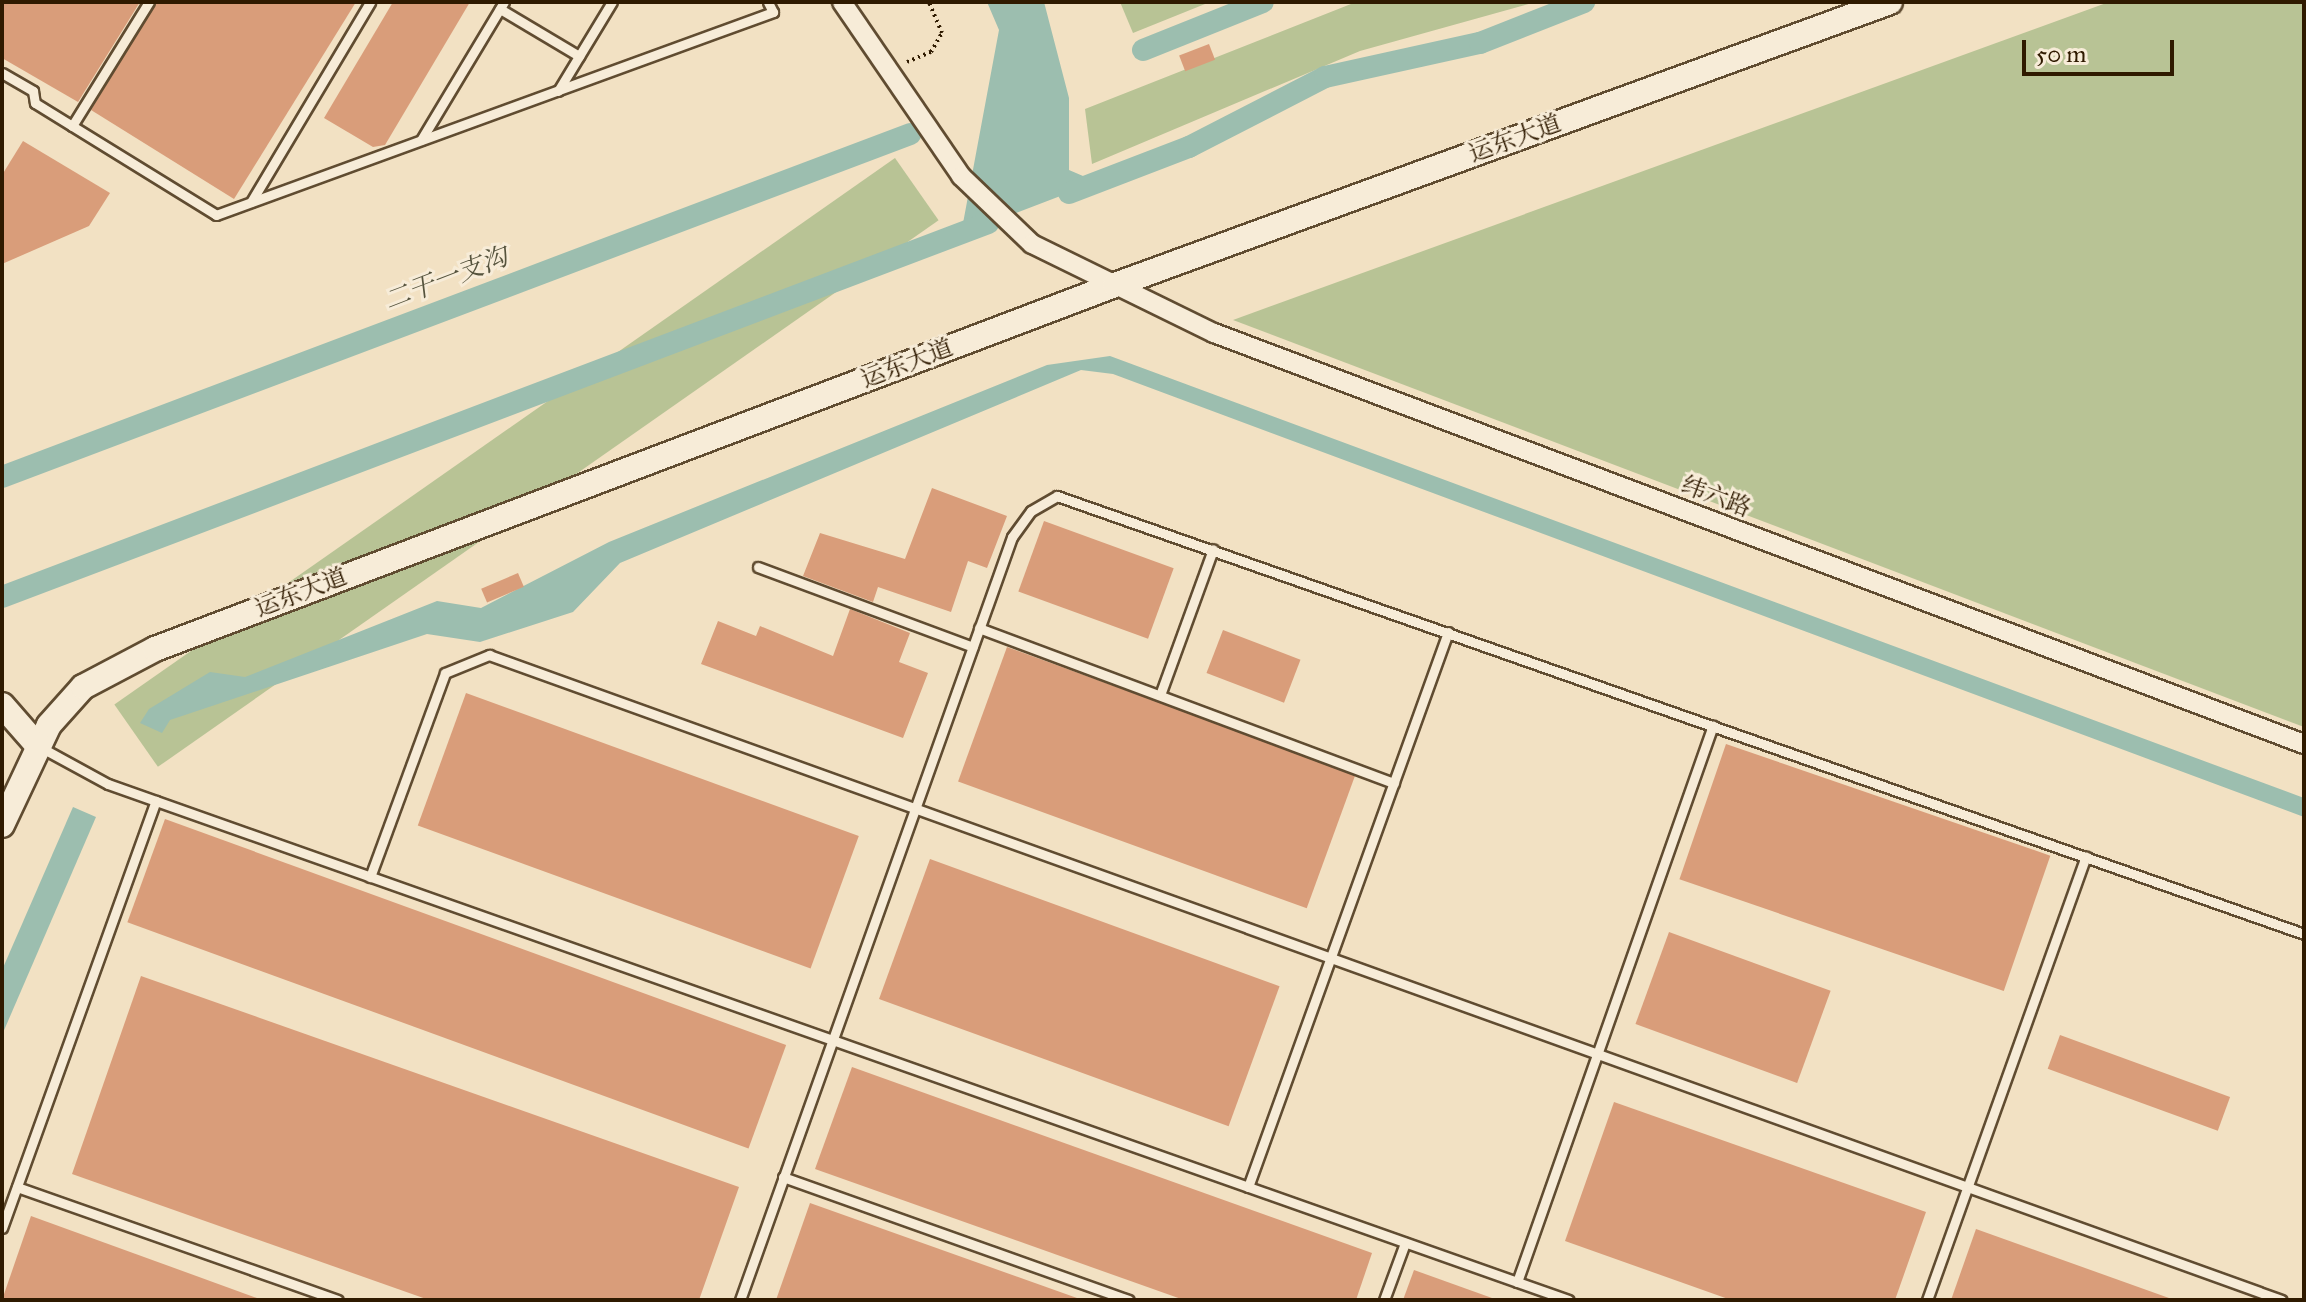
<!DOCTYPE html>
<meta charset="utf-8">
<style>
body{margin:0}
#map{position:relative;width:2306px;height:1302px;overflow:hidden;background:#f2e1c3;font-family:"IM FELL Great Primer","Noto Serif SC",serif}
div>[style]{position:absolute}
[style*='--x']{left:calc(var(--x)*1px);top:calc(var(--y)*1px);width:calc(var(--w)*1px);rotate:calc(var(--a)*1deg)}
.green>*{inset:0;background:#b8c395;transform-origin:0 0}
.water>*{inset:0;background:#9cbeaf}
.canal>*{height:22px;margin:-11px;padding:0 11px;transform-origin:11px;border-radius:11px;background:#9cbeaf}
.building>*{inset:0;background:#d99d7a;transform-origin:0 0}
.path>*{height:4px;margin-top:-2px;transform-origin:0;background:repeating-linear-gradient(90deg,#2f1a00 0 2px,transparent 0 6px)}
.roads{filter:drop-shadow(2px 0 #604c31) drop-shadow(-2px 0 #604c31) drop-shadow(0 2px #604c31) drop-shadow(0 -2px #604c31)}
.lane>*{height:9px;margin:-4.5px;padding:0 4.5px;transform-origin:4.5px;border-radius:4.5px;background:#f7ecd8}
.street>*{height:18px;margin:-9px;padding:0 9px;transform-origin:9px;border-radius:9px;background:#f7ecd8}
.secondary>*{height:24px;margin:-12px;padding:0 12px;transform-origin:12px;border-radius:12px;background:#f7ecd8}
span{translate:-50% -50%;white-space:nowrap;text-align:center;line-height:1.15;-webkit-text-stroke:6px #f7ecd8;paint-order:stroke}
.street-label{font-size:24px;color:#2f1a00}
.water-label{font-size:26px;color:#55533d;font-style:italic}
.frame{position:absolute;inset:0;border:4px solid #2f1a00;pointer-events:none}
.scale{position:absolute;left:2022px;top:40px;width:152px;height:36px;box-sizing:border-box;border:4px solid #2f1a00;border-top:0;padding-left:10px;font-size:24px;line-height:28px;white-space:nowrap;color:#2f1a00;-webkit-text-stroke:6px #f7ecd8;paint-order:stroke}
</style>
<div id="map">
<div class="green">
<i style="clip-path:polygon(1120px 2px,1210px 2px,1133px 33px)"></i>
<i style="clip-path:polygon(1356px 2px,1536px 2px,1360px 51px,1092px 164px,1085px 109px)"></i>
<i style="clip-path:polygon(2109px 2px,2304px 2px,2304px 727px,1233px 320px)"></i>
<i style="left:895px;top:158px;width:76px;height:953px;rotate:55deg"></i>
</div>
<div class="water">
<i style="clip-path:polygon(987px 2px,1044px 2px,1069px 98px,1069px 170px,1097px 182px,961px 234px,999px 30px)"></i>
<i style="clip-path:polygon(1110px 356px,2304px 798px,2304px 817px,1113px 374px,1081px 370px,620px 563px,573px 612px,480px 642px,427px 634px,170px 720px,162px 733px,140px 723px,149px 709px,210px 672px,245px 677px,437px 601px,481px 608px,609px 542px,1047px 365px)"></i>
<i style="clip-path:polygon(73px 807px,96px 817px,2px 1035px,2px 970px)"></i>
</div>
<div class="canal">
<i style="--x:1143;--y:50;--w:129;--a:-21.8"></i>
<i style="--x:1069;--y:193;--w:129;--a:-21"></i>
<i style="--x:1189;--y:147;--w:153;--a:-27.2"></i>
<i style="--x:1325;--y:77;--w:159;--a:-12.4"></i>
<i style="--x:1480;--y:43;--w:112;--a:-21.5"></i>
<i style="--x:2;--y:477;--w:971;--a:-20.69"></i>
<i style="--x:2;--y:597;--w:1055;--a:-20.77"></i>
</div>
<div class="building">
<i style="clip-path:polygon(2px 2px,140px 2px,78px 102px,2px 58px)"></i>
<i style="clip-path:polygon(156px 2px,356px 2px,234px 199px,91px 110px)"></i>
<i style="clip-path:polygon(393px 2px,470px 2px,385px 145px,373px 147px,324px 118px)"></i>
<i style="left:1209px;top:44px;width:17px;height:32px;rotate:69deg"></i>
<i style="clip-path:polygon(23px 141px,110px 193px,89px 226px,2px 264px,2px 175px)"></i>
<i style="clip-path:polygon(932px 488px,1007px 516px,987px 568px,968px 561px,951px 612px,878px 587px,873px 602px,803px 576px,820px 533px,905px 559px)"></i>
<i style="left:1044px;top:521px;width:138px;height:75px;rotate:20deg"></i>
<i style="left:518px;top:573px;width:15px;height:40px;rotate:67deg"></i>
<i style="clip-path:polygon(850px 609px,910px 633px,899px 662px,928px 673px,903px 738px,701px 664px,718px 621px,756px 636px,760px 626px,833px 656px)"></i>
<i style="left:1223px;top:630px;width:83px;height:46px;rotate:21deg"></i>
<i style="left:1007px;top:647px;width:371px;height:143px;rotate:20deg"></i>
<i style="left:466px;top:693px;width:418px;height:141px;rotate:20deg"></i>
<i style="left:1726px;top:744px;width:343px;height:143px;rotate:19deg"></i>
<i style="left:165px;top:819px;width:661px;height:110px;rotate:20deg"></i>
<i style="left:930px;top:859px;width:372px;height:149px;rotate:20deg"></i>
<i style="left:1669px;top:932px;width:172px;height:98px;rotate:20deg"></i>
<i style="clip-path:polygon(141px 976px,739px 1187px,699px 1300px,429px 1300px,72px 1174px)"></i>
<i style="left:2060px;top:1035px;width:181px;height:36px;rotate:20deg"></i>
<i style="clip-path:polygon(852px 1067px,1372px 1253px,1356px 1300px,1184px 1300px,815px 1169px)"></i>
<i style="clip-path:polygon(1614px 1102px,1926px 1212px,1895px 1300px,1731px 1300px,1565px 1241px)"></i>
<i style="clip-path:polygon(810px 1203px,1077px 1298px,1077px 1300px,776px 1300px)"></i>
<i style="clip-path:polygon(31px 1216px,257px 1298px,256px 1300px,2px 1300px)"></i>
<i style="clip-path:polygon(1976px 1229px,2169px 1298px,2168px 1300px,1951px 1300px)"></i>
<i style="clip-path:polygon(1414px 1270px,1492px 1298px,1492px 1300px,1403px 1300px)"></i>
</div>
<div class="path">
<i style="--x:907;--y:62;--w:26;--a:-23"></i>
<i style="--x:931;--y:52;--w:22;--a:-60"></i>
<i style="--x:942;--y:33;--w:34;--a:-113"></i>
</div>
<div class="roads">
<div class="lane">
<i style="--x:500;--y:9;--w:92;--a:30.7"></i>
<i style="--x:2;--y:73;--w:36;--a:30"></i>
<i style="--x:33;--y:91;--w:12;--a:81"></i>
<i style="--x:35;--y:103;--w:213;--a:31.7"></i>
<i style="--x:216;--y:215;--w:593;--a:-20.02"></i>
<i style="--x:773;--y:12;--w:11;--a:-117"></i>
<i style="--x:558;--y:91;--w:104;--a:-58.8"></i>
<i style="--x:72;--y:126;--w:146;--a:-58.2"></i>
<i style="--x:421;--y:140;--w:161;--a:-59"></i>
<i style="--x:251;--y:202;--w:233;--a:-59.2"></i>
<i style="--x:758;--y:567;--w:229;--a:20.4"></i>
<i style="--x:979;--y:628;--w:443;--a:20.5"></i>
<i style="--x:1160;--y:695;--w:155;--a:-70"></i>
<i style="--x:40;--y:747;--w:77;--a:28.6"></i>
<i style="--x:108;--y:784;--w:1549;--a:19.46"></i>
<i style="--x:370;--y:877;--w:217;--a:-69.8"></i>
<i style="--x:445;--y:673;--w:48;--a:-22.2"></i>
<i style="--x:489;--y:655;--w:1905;--a:19.79"></i>
<i style="--x:783;--y:1177;--w:367;--a:19.6"></i>
<i style="--x:17;--y:1187;--w:340;--a:19.4"></i>
<i style="--x:1248;--y:1187;--w:590;--a:-70.18"></i>
<i style="--x:2;--y:1228;--w:454;--a:-70.2"></i>
<i style="--x:1517;--y:1282;--w:590;--a:-70.61"></i>
<i style="--x:740;--y:1300;--w:810;--a:-70.38"></i>
<i style="--x:1012;--y:537;--w:32;--a:-54"></i>
<i style="--x:1031;--y:511;--w:30;--a:-30"></i>
<i style="--x:1057;--y:496;--w:1322;--a:19.35"></i>
<i style="--x:1384;--y:1300;--w:61;--a:-69.8"></i>
<i style="--x:1927;--y:1300;--w:471;--a:-70.3"></i>
</div>
<div class="street">
<i style="--x:842;--y:2;--w:211;--a:55.6"></i>
<i style="--x:961;--y:176;--w:98;--a:43.8"></i>
<i style="--x:1032;--y:244;--w:203;--a:26.1"></i>
<i style="--x:1214;--y:333;--w:1165;--a:20.66"></i>
</div>
<div class="secondary">
<i style="--x:2;--y:705;--w:53;--a:48.8"></i>
<i style="--x:2;--y:825;--w:110;--a:-64.8"></i>
<i style="--x:49;--y:725;--w:51;--a:-48.2"></i>
<i style="--x:83;--y:687;--w:81;--a:-27.8"></i>
<i style="--x:155;--y:649;--w:1027;--a:-20.77"></i>
<i style="--x:1115;--y:285;--w:825;--a:-20.06"></i>
</div>
</div>
<div class="street-label">
<span style="left:1515px;top:139px;rotate:-20deg">运东大道</span>
<span style="left:907px;top:364px;rotate:-21deg">运东大道</span>
<span style="left:1716px;top:497px;rotate:21deg">纬六路</span>
<span style="left:301px;top:593px;rotate:-21deg">运东大道</span>
</div>
<div class="water-label">
<span style="left:446px;top:279px;rotate:-21deg">二干一支沟</span>
</div>
<div class="frame"></div>
<div class="scale">50 m</div>
</div>
